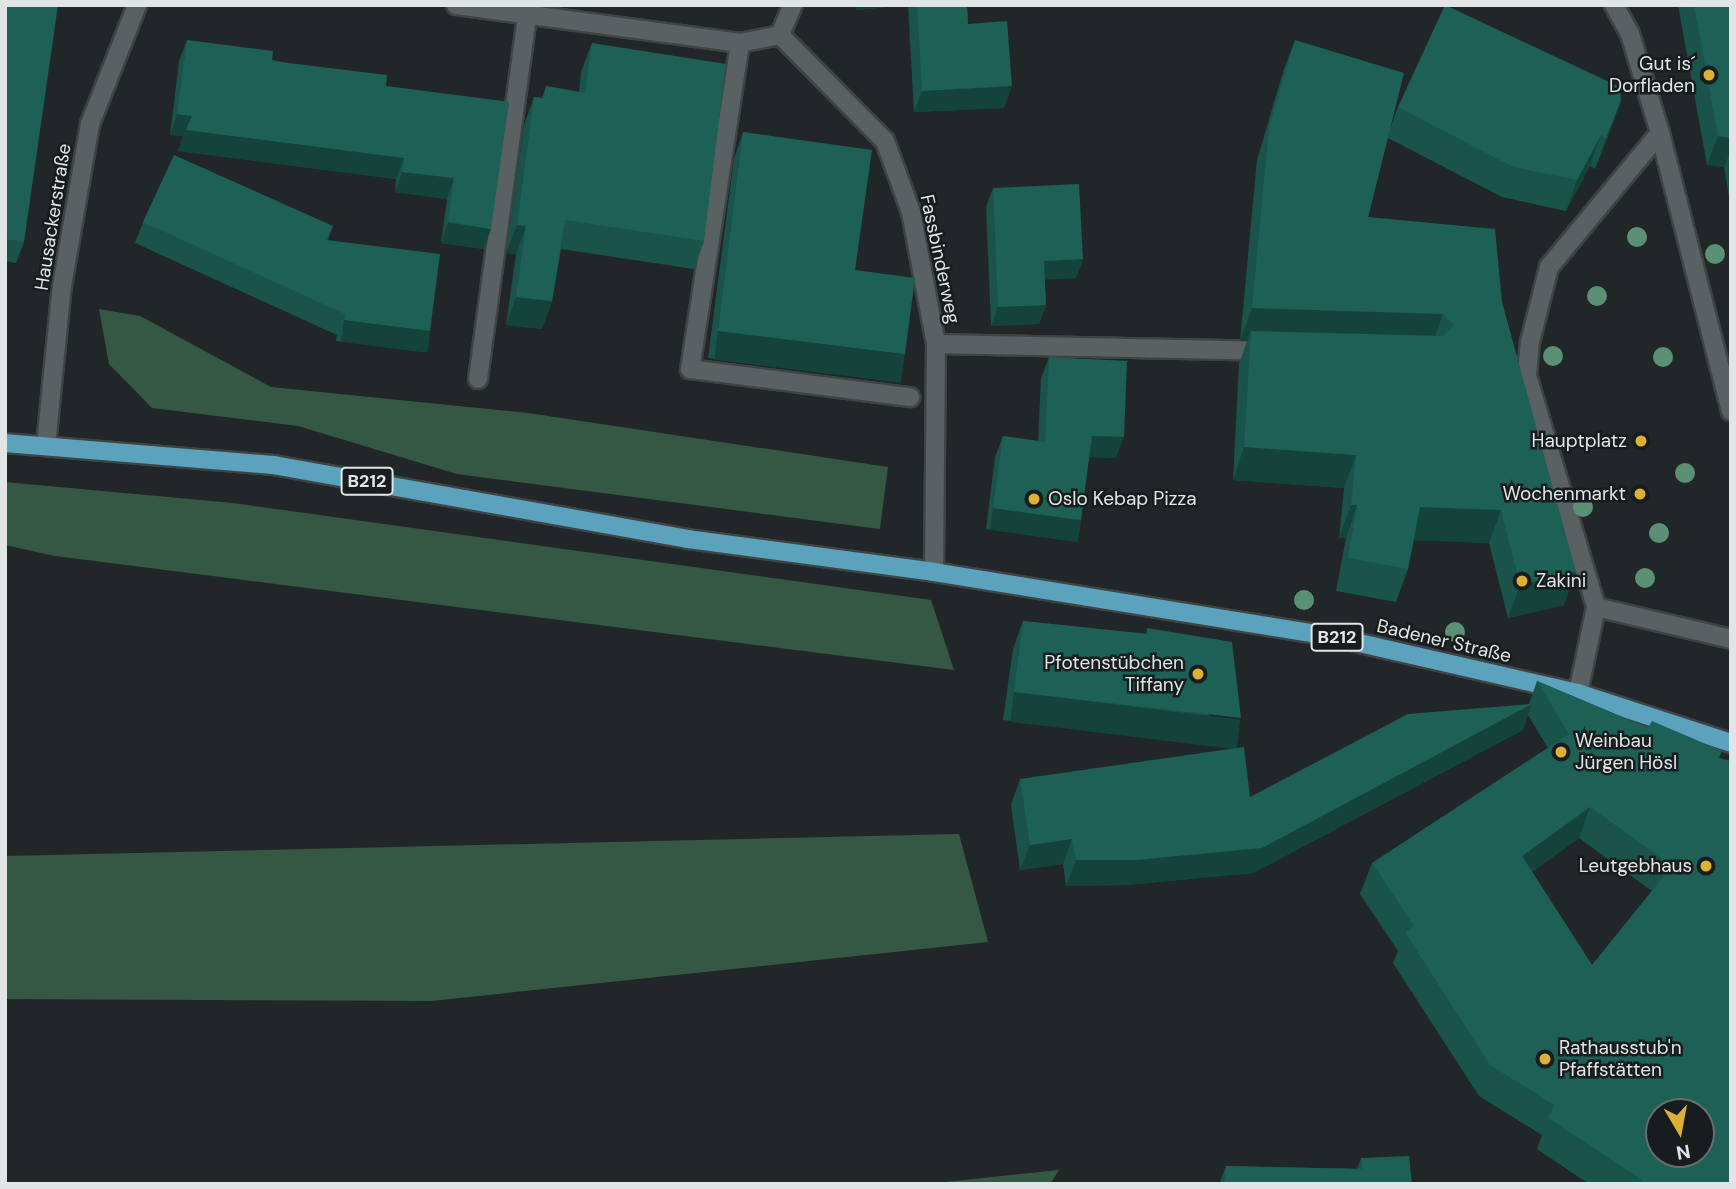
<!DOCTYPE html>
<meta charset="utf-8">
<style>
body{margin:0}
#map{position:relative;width:1736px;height:1189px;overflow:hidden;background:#212728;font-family:"DM Sans",sans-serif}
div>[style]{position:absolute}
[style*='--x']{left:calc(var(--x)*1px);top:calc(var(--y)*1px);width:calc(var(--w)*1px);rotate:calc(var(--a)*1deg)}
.green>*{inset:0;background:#355844}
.roads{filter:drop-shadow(2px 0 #3e4344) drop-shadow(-2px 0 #3e4344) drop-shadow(0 2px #3e4344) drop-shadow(0 -2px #3e4344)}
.minor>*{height:18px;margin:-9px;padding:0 9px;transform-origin:9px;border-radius:9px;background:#5a6162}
.major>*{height:18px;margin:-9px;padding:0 9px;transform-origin:9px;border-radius:9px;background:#5ba2bd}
.trees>*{width:20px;height:20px;margin:-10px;border-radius:50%;background:#5b9074}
.wall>*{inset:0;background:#19534a}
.shaded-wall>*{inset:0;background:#14433c;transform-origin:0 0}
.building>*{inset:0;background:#1d6056}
.dots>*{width:19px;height:19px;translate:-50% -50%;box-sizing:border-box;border:4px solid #171d1e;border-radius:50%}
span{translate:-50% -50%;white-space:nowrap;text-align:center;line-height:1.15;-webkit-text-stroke:5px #171d1e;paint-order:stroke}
.shield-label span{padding:2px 5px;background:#171d1e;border:2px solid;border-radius:5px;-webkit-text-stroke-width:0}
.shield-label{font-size:18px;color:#e1e5e6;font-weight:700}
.poi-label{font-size:19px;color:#e1e5e6}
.right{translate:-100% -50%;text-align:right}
.left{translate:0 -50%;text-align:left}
.street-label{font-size:19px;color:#e1e5e6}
.frame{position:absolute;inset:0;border:7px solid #e1e5e6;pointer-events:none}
.north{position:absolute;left:1645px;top:1098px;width:70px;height:70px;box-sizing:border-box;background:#171d1e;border:2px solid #686d6e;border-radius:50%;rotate:170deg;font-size:19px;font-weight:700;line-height:28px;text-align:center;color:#e1e5e6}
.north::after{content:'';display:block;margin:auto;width:24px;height:32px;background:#ddb233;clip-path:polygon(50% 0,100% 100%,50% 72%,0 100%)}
</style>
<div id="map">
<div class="green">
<i style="clip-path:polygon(99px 309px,140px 316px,271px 387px,528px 413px,888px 467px,880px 529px,457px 474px,298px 426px,152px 408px,109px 364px)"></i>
<i style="clip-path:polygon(5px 482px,233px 503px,931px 600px,954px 670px,55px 556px,5px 545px)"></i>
<i style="clip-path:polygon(959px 834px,988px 942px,431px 1001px,5px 999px,5px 856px)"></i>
<i style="clip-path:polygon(1059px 1170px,1050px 1184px,926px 1184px)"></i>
</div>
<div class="roads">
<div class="minor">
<i style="--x:456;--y:5;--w:287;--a:7.6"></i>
<i style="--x:740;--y:43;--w:41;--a:-11.3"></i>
<i style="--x:1614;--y:5;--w:33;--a:61"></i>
<i style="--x:1630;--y:34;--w:103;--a:73.1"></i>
<i style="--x:1660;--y:133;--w:287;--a:75.7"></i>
<i style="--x:780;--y:35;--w:149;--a:45.3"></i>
<i style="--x:885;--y:141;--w:76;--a:69.9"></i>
<i style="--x:911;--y:212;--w:134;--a:79.3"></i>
<i style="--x:936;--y:344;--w:228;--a:90.5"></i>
<i style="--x:780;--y:35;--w:33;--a:-67"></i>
<i style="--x:740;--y:43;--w:330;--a:98.7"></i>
<i style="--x:690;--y:369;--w:222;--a:7.3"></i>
<i style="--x:936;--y:344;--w:329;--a:1.2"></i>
<i style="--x:478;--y:379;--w:367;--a:-82.3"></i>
<i style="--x:46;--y:445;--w:160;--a:-84.3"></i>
<i style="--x:62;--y:286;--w:164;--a:-80.2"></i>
<i style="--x:90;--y:124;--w:128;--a:-68.4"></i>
<i style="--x:1596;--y:607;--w:139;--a:13.3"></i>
<i style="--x:1578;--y:693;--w:88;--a:-78.2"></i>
<i style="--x:1596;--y:607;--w:242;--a:-106.6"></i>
<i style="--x:1527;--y:375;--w:33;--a:-85"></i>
<i style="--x:1530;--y:342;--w:77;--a:-75.8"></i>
<i style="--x:1549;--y:267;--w:174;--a:-50.4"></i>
</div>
<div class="major">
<i style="--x:5;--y:443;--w:269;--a:4.7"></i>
<i style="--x:273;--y:465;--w:422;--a:10.1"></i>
<i style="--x:688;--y:539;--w:248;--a:7.6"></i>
<i style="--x:934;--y:572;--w:400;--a:9.2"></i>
<i style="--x:1329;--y:636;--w:255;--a:12.9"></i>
<i style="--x:1578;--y:693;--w:161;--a:18.1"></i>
</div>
</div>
<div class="trees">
<i style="left:1637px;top:237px"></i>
<i style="left:1715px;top:254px"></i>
<i style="left:1597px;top:296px"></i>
<i style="left:1553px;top:356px"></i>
<i style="left:1663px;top:357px"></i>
<i style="left:1685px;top:473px"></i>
<i style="left:1583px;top:507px"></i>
<i style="left:1659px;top:533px"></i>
<i style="left:1645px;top:578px"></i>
<i style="left:1304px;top:600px"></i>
<i style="left:1455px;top:632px"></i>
</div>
<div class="wall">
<i style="clip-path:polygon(5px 5px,24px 242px,16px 263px,5px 261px)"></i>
<i style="clip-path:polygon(855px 5px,967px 5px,968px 24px,1004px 108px,914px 112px,908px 5px,856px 10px)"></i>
<i style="clip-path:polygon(1678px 5px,1731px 5px,1731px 208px,1724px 167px,1707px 165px)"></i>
<i style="clip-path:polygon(187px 40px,386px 86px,509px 102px,484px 249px,441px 243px,447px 199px,395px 192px,396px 179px,178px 151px,183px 136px,170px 135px,179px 61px)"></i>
<i style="clip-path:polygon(1295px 40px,1390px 128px,1398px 107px,1610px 132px,1595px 169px,1590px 166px,1566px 211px,1502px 197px,1388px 138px,1368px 217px,1502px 302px,1564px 605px,1508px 618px,1489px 543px,1414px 540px,1408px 569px,1396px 602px,1336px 591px,1346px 538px,1339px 538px,1344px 488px,1233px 480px,1239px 364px,1247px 341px,1240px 341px,1257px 160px,1283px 72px)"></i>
<i style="clip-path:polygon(592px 43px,704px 241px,694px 269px,561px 249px,552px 301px,542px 329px,506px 325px,516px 254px,506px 253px,524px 125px,534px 97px,542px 98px,546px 86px,579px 92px,581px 72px)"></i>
<i style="clip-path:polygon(743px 132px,855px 270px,905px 354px,895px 381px,708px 358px,734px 159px)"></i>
<i style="clip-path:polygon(993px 188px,1083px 259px,1076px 278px,1044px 279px,1046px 305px,1039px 324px,991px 326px,986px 207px)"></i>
<i style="clip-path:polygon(143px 222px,333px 226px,328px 240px,430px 331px,423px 352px,336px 341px,337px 335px,135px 243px)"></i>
<i style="clip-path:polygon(1049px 357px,1116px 458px,1089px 457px,1073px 541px,986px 529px,995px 457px,1003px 436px,1038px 441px,1041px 378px)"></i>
<i style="clip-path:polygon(1023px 621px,1146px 634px,1147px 628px,1231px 746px,1003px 720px,1013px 649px)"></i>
<i style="clip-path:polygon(evenodd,1537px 681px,1720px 758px,1731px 1184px,1589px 1184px,1537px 1149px,1542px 1135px,1479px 1096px,1393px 963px,1398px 951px,1360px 894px,1372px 863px,1548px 748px,1528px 715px,1523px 730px,1253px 873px,1127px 885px,1066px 886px,1063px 864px,1020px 870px,1011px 805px,1020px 779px,1250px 797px,1529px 704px,1537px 681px,1579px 838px,1652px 891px,1592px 965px,1532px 872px,1579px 838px)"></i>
<i style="clip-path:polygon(1361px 1158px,1412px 1184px,1219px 1184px,1226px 1166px,1357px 1169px)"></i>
</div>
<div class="shaded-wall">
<i style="clip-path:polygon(857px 5px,908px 5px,856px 10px)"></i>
<i style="clip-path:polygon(1012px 86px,1004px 108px,914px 112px,922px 91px)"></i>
<i style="clip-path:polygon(1621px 101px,1610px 132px,1595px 169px,1606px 138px)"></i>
<i style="clip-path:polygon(177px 114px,192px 116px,404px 158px,396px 179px,178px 151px,183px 136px,170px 135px)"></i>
<i style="clip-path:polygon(1601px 135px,1590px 166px,1566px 211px,1577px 180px)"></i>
<i style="clip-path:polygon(1718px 136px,1731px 138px,1731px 150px,1724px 167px,1707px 165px)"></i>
<i style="clip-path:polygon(402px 172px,454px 178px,447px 199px,395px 192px)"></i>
<i style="clip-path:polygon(448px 222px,491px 229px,484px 249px,441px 243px)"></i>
<i style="clip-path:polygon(517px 225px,526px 226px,516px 254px,506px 253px)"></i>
<i style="clip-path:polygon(1083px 259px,1076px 278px,1037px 280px,1044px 261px)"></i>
<i style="clip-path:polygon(516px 297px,552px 301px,542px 329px,506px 325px)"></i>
<i style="clip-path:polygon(1046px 305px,1039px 324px,991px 326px,998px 307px)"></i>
<i style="clip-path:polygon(1252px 308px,1443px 314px,1431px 347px,1251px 331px,1247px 341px,1240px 341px)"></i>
<i style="left:344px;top:320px;width:87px;height:22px;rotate:7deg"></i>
<i style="left:718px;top:331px;width:188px;height:29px;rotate:7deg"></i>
<i style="clip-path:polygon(1092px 436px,1124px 437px,1116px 458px,1084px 457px)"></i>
<i style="clip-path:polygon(1244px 447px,1356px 455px,1344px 488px,1233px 480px)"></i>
<i style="clip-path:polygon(1351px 505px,1357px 505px,1346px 538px,1339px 538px)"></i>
<i style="clip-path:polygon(1420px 507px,1501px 510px,1489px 543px,1408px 540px)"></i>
<i style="left:993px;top:508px;width:89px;height:22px;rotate:8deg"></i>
<i style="clip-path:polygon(1576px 572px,1564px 605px,1508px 618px,1520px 585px)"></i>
<i style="left:1014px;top:692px;width:228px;height:30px;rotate:7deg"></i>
<i style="clip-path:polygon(1532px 704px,1523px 730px,1253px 873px,1127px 885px,1066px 886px,1076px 860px)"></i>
<i style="clip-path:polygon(1590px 807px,1579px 838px,1511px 887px,1522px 856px)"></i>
<i style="clip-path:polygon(1072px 839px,1063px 864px,1020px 870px,1030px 845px)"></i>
</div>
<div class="building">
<i style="clip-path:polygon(5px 5px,58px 5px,24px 242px,5px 239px)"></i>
<i style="clip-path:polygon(917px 5px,967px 5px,968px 24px,1007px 21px,1012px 86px,922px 91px)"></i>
<i style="clip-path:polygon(1445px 5px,1620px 87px,1621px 101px,1606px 138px,1601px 135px,1577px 180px,1513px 167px,1398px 107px)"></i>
<i style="clip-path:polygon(1694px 5px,1731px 5px,1731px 138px,1718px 136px)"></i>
<i style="clip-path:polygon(187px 40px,273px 51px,272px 61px,387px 75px,386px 86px,509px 102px,491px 229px,448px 222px,454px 178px,402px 172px,404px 158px,186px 130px,192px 116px,177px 114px)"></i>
<i style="clip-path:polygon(1295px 40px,1404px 73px,1368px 217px,1495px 229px,1502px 302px,1576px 572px,1520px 585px,1501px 510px,1420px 507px,1408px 569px,1348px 558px,1357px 505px,1351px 505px,1356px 455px,1244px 447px,1251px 331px,1443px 336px,1454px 325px,1443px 314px,1252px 308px,1269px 127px)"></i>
<i style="clip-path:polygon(592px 43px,726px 64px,704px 241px,565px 220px,552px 301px,516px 297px,526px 226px,517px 225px,534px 97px,544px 98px,546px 86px,585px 93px)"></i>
<i style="clip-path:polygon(743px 132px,872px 150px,855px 270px,915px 278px,905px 354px,718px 331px)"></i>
<i style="clip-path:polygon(174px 155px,333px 226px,326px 240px,440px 254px,430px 331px,344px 320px,345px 314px,143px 222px)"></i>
<i style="clip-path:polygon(1079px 184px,1083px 259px,1044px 261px,1046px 305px,998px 307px,993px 188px)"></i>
<i style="clip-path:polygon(1049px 357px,1127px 361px,1124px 437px,1092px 436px,1081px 520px,993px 508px,1003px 436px,1045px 442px)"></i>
<i style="clip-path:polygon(1023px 621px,1148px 634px,1147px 628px,1232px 642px,1241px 718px,1014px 692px)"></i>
<i style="clip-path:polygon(evenodd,1537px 681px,1648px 728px,1652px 721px,1722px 751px,1719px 758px,1731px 761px,1731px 1184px,1642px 1184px,1642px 1180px,1548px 1118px,1554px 1105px,1490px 1065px,1405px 932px,1414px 926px,1372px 863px,1569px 734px,1537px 681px,1590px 807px,1672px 866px,1592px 965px,1522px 856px,1590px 807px,1537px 681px,1659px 1112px,1701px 1112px,1701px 1154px,1659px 1154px,1659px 1112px)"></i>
<i style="clip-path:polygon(1532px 704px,1262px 848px,1136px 860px,1076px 860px,1072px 839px,1030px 845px,1020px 779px,1244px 747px,1250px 797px,1408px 714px)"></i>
<i style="clip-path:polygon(1409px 1156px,1412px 1184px,1224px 1184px,1226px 1166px,1362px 1169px,1361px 1158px)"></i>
</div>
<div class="dots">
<i style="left:1709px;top:75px;background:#ddb233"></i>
<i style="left:1641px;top:441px;background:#ddb233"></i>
<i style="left:1640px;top:494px;background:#ddb233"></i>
<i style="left:1034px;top:499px;background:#ddb233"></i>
<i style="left:1522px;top:581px;background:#ddb233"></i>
<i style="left:1198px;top:674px;background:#ddb233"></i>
<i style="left:1561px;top:752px;background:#ddb233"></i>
<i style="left:1706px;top:866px;background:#ddb233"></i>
<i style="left:1545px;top:1059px;background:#ddb233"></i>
</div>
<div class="shield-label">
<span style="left:367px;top:481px">B212</span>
<span style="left:1337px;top:637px">B212</span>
</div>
<div class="poi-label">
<span class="right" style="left:1695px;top:75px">Gut is´<br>Dorfladen</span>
<span class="right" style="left:1627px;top:441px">Hauptplatz</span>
<span class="right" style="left:1626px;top:494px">Wochenmarkt</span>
<span class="left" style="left:1048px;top:499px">Oslo Kebap Pizza</span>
<span class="left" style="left:1536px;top:581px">Zakini</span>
<span class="right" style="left:1184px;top:674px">Pfotenstübchen<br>Tiffany</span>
<span class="left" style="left:1575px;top:752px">Weinbau<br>Jürgen Hösl</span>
<span class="right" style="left:1692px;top:866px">Leutgebhaus</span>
<span class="left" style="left:1559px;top:1059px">Rathausstub'n<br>Pfaffstätten</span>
</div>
<div class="street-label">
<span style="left:53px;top:217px;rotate:-81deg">Hausackerstraße</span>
<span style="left:940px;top:259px;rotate:78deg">Fassbinderweg</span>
<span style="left:1444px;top:641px;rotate:13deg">Badener Straße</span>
</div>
<div class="frame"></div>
<div class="north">N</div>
</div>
